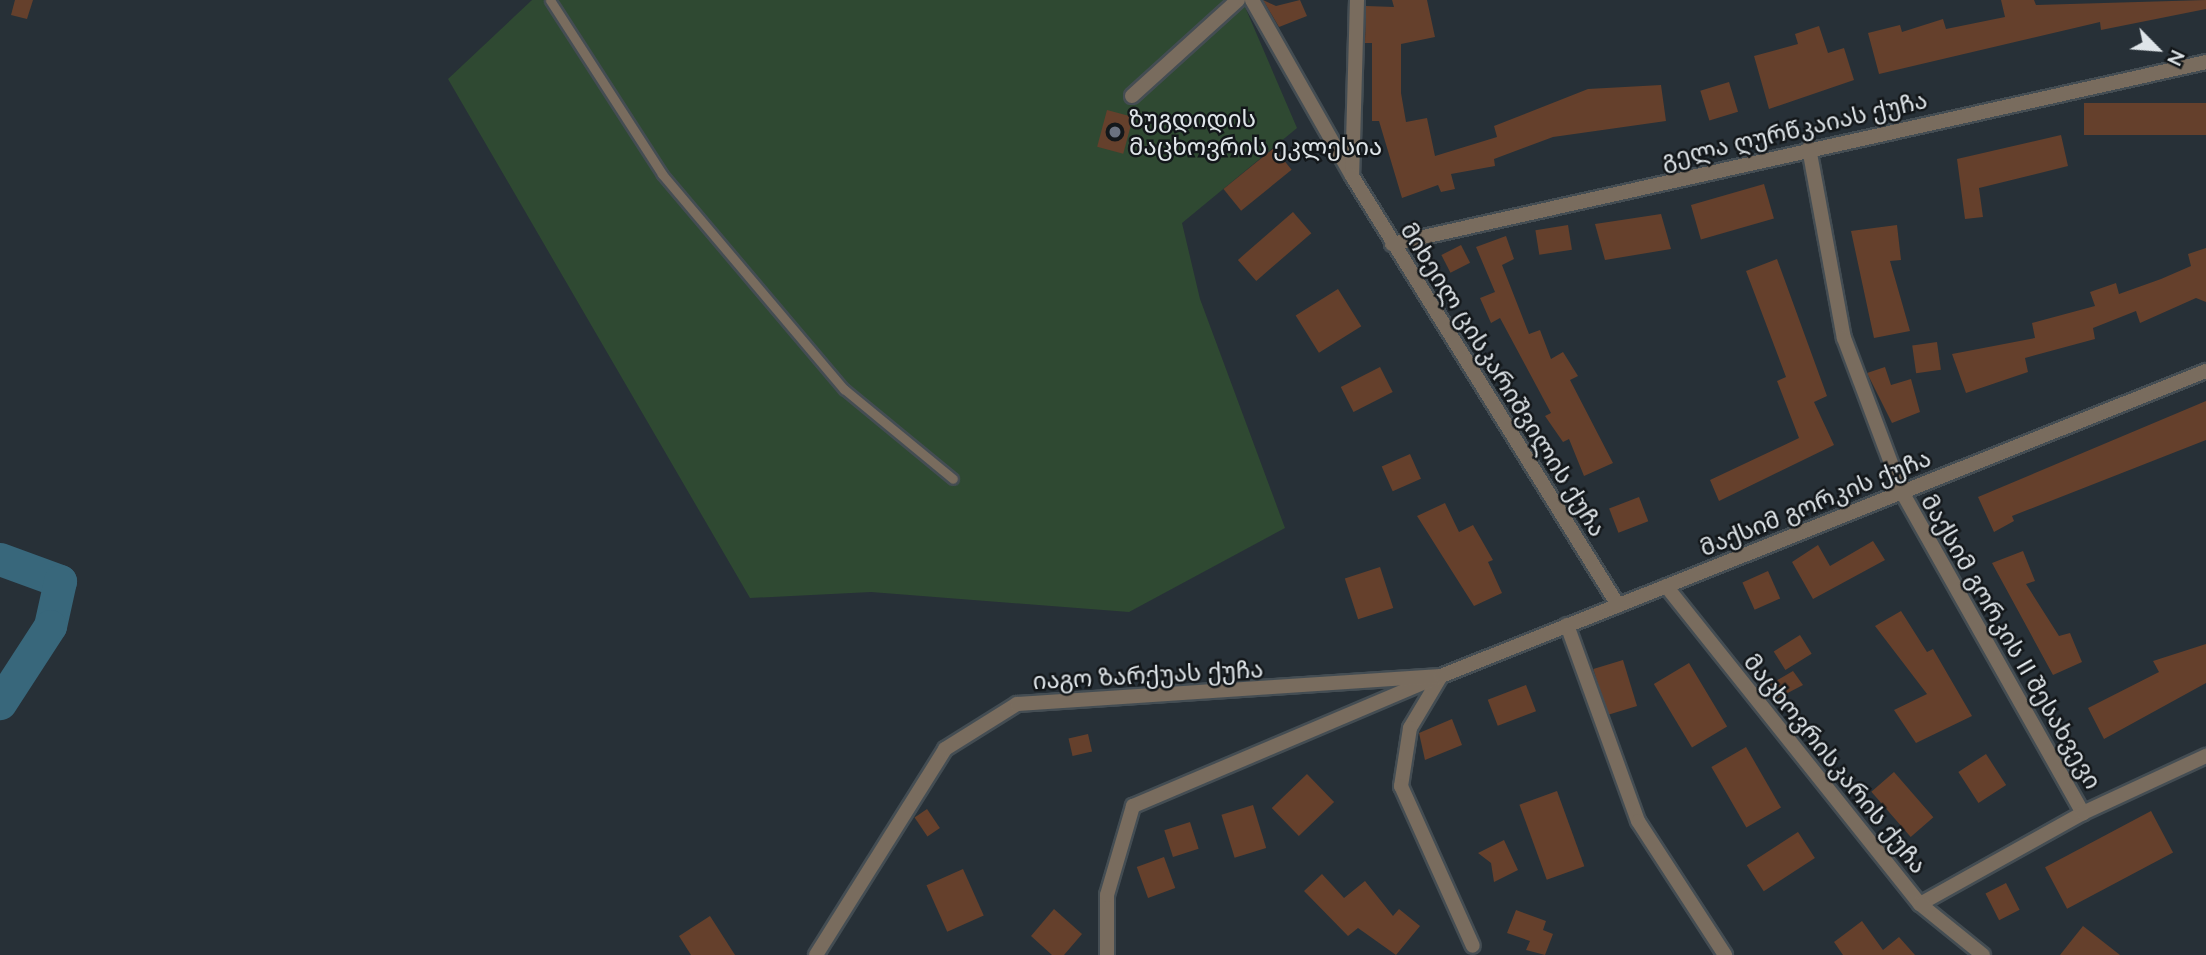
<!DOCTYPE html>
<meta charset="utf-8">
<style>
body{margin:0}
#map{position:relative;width:2206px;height:955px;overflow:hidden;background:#273037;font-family:Lato,"Noto Sans Georgian",sans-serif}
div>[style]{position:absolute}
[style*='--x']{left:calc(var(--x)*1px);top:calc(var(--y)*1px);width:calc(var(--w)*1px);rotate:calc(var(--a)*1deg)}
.green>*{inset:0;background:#2f4932}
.river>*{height:33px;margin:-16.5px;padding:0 16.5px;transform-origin:16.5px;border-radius:16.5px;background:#38677b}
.building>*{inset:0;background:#65402c;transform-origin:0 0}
.roads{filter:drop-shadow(2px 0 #444d53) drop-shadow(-2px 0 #444d53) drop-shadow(0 2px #444d53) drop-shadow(0 -2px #444d53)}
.service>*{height:9px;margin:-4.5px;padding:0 4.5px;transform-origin:4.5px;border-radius:4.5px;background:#796c5e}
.pedestrian>*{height:14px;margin:-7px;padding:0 7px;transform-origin:7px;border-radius:7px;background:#796c5e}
.minor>*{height:14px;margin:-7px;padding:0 7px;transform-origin:7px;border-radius:7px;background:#796c5e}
.tertiary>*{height:14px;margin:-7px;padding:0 7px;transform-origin:7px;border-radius:7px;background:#796c5e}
.dots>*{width:19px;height:19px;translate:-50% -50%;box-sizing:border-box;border:4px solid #13171a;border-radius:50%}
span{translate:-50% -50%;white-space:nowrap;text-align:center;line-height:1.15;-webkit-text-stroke:5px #13171a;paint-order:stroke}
.poi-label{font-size:24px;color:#dfe5e9}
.left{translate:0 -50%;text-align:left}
.street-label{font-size:24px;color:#dfe5e9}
.north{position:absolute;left:2122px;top:14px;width:70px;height:70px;-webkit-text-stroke:5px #13171a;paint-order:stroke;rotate:115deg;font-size:19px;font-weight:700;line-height:28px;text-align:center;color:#dfe5e9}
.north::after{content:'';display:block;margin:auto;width:24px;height:32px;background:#dfe5e9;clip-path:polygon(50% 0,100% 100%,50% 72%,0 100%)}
</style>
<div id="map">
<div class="green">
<i style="clip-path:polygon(532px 0,1242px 0,1297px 128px,1182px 223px,1200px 299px,1285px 528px,1129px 612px,871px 592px,750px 598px,448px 79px)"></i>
</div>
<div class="river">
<i style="--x:0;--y:559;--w:64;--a:20.1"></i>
<i style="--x:60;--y:581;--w:46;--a:102.5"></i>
<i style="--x:50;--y:626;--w:92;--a:123"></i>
</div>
<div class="building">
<i style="clip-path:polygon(15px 0,33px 0,27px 19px,11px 15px)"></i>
<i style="clip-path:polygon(1263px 0,1276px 6px,1300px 0,1307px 16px,1279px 27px)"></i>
<i style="clip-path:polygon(1392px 0,1427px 0,1435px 37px,1401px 44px,1401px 93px,1406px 122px,1427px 118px,1435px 156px,1497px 137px,1494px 126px,1588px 89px,1661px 85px,1666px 121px,1553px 137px,1494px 159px,1495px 166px,1451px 174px,1455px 189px,1441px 192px,1438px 185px,1402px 198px,1379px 121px,1372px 121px,1372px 43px,1365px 43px,1366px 6px,1394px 7px)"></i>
<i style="clip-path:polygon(2001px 0,2034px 0,2036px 5px,2206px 0,2206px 9px,2101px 30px,2100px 22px,1879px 74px,1868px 33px,1900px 25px,1902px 32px,1943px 19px,1946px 29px,2005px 17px)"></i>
<i style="clip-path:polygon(1819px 26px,1828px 53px,1844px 48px,1854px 80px,1769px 109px,1754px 56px,1798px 44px,1795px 34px)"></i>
<i style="left:1729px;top:82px;width:31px;height:30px;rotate:73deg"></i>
<i style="left:2206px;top:103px;width:32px;height:122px;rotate:90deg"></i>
<i style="left:1107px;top:110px;width:27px;height:38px;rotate:15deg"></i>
<i style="clip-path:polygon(2061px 135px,2068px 166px,1979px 188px,1983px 217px,1965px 219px,1957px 159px)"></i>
<i style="left:1274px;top:148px;width:28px;height:65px;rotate:51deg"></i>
<i style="left:1764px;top:184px;width:36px;height:76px;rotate:74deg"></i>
<i style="left:1293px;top:212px;width:28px;height:73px;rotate:49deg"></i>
<i style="clip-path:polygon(1661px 214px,1671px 249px,1605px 260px,1595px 224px)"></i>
<i style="left:1568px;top:225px;width:25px;height:33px;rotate:81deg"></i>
<i style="clip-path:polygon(1897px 225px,1901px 260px,1890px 261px,1910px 331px,1874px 338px,1851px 231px)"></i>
<i style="clip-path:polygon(1506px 236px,1514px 259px,1502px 265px,1529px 334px,1540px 330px,1551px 359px,1563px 352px,1578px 376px,1570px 380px,1613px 463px,1584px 476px,1569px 439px,1563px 442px,1545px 416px,1551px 413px,1500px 318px,1491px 323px,1480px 298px,1495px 292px,1476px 247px)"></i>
<i style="left:1461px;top:245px;width:20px;height:22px;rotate:63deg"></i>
<i style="clip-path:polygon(2206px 248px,2206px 302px,2196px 298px,2140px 323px,2136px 311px,2093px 328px,2095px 339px,2025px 358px,2028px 372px,1966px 393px,1952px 354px,2035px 338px,2032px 323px,2095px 306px,2090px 292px,2116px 283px,2119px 294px,2161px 279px,2191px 266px,2188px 254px)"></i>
<i style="clip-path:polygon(1777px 259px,1827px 396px,1814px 402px,1834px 445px,1719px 501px,1710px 480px,1799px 438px,1777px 381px,1786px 377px,1746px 271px)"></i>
<i style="left:1338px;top:289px;width:44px;height:50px;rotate:58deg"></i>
<i style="left:1937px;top:342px;width:28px;height:25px;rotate:82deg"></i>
<i style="left:1380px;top:367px;width:28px;height:44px;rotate:63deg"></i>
<i style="clip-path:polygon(1885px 367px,1891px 385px,1911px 379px,1920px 412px,1892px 423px,1867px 373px)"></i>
<i style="clip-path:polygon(2206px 401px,2206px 440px,2012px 516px,2014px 521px,1994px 532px,1978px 497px)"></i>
<i style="left:1410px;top:454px;width:27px;height:31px;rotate:66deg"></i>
<i style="left:1639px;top:497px;width:26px;height:32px;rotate:69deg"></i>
<i style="clip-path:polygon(1445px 503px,1459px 532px,1473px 525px,1493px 560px,1488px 562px,1502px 593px,1474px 606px,1417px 516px)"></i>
<i style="clip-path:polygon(1873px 541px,1885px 560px,1813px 599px,1792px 562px,1818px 545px,1830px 566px)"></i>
<i style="clip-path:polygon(2023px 551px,2035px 581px,2026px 584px,2059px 636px,2070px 633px,2082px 662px,2053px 675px,1992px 563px)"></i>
<i style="left:1380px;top:567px;width:43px;height:37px;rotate:72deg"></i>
<i style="left:1768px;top:571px;width:30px;height:28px;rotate:66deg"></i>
<i style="clip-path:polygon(1901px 611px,1927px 652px,1933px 649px,1972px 716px,1916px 743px,1894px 710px,1927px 694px,1875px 626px)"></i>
<i style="left:1800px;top:635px;width:22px;height:31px;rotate:58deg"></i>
<i style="clip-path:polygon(2206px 644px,2206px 683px,2104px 739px,2088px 708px,2159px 672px,2153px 661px)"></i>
<i style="left:1623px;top:660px;width:48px;height:31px;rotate:73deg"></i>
<i style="left:1689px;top:663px;width:74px;height:41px;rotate:59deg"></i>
<i style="clip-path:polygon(1793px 671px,1803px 685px,1776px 699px,1767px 686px)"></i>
<i style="left:1526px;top:685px;width:28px;height:41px;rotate:69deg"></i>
<i style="clip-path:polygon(1452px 719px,1462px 745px,1425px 760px,1419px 733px)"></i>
<i style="left:1088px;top:734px;width:18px;height:20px;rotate:77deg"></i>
<i style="left:1746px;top:747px;width:70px;height:40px;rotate:60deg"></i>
<i style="left:1986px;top:754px;width:37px;height:33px;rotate:57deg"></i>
<i style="left:1894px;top:772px;width:60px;height:30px;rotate:49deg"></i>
<i style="left:1307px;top:774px;width:39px;height:49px;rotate:46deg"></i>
<i style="left:1557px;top:791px;width:80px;height:40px;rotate:70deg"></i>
<i style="left:1253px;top:805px;width:45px;height:33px;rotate:73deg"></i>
<i style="left:927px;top:809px;width:23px;height:15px;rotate:56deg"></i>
<i style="left:2151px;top:811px;width:47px;height:120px;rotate:62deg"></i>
<i style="left:1190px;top:822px;width:28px;height:27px;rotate:72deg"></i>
<i style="left:1798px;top:832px;width:31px;height:61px;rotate:57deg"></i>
<i style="clip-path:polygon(1504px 840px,1518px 870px,1494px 882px,1491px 863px,1478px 853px)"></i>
<i style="left:1164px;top:857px;width:33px;height:29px;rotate:70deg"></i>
<i style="left:963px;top:869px;width:51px;height:40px;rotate:66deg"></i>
<i style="clip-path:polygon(1322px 874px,1344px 898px,1365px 881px,1393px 916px,1399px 909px,1420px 926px,1396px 955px,1358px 928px,1348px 936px,1304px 891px)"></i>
<i style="left:2006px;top:883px;width:30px;height:23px;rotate:63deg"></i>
<i style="clip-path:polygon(1054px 909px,1082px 934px,1064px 955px,1052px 955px,1031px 936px)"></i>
<i style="clip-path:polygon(1516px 910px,1546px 921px,1543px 930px,1553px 934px,1545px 955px,1526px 950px,1530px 941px,1507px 933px)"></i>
<i style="clip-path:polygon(710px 916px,735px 955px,691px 955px,679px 936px)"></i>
<i style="clip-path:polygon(1862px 921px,1883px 950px,1899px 937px,1915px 955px,1843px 955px,1834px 942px)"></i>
<i style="clip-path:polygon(2083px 926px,2120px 955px,2060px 955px)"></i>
</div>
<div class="roads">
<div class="service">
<i style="--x:550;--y:0;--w:207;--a:57.2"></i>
<i style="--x:662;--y:174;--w:282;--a:49.8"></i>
<i style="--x:844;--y:389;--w:141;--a:39.5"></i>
</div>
<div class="pedestrian">
<i style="--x:1132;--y:96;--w:143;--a:-42.2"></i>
</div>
<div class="minor">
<i style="--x:1252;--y:0;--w:202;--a:60.4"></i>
<i style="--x:1809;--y:148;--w:193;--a:79.6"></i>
<i style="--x:1844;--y:338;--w:165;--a:69.4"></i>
<i style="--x:1902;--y:492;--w:369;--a:60.6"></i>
<i style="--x:1392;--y:244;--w:834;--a:-12.6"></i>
<i style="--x:1567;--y:625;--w:208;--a:70.1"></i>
<i style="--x:1638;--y:821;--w:160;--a:57"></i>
<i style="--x:1441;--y:676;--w:61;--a:120.8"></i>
<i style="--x:1410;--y:728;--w:59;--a:98.8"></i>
<i style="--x:1401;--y:786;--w:175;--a:65.8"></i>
<i style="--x:1920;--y:904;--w:187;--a:-29.2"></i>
<i style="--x:2083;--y:813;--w:136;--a:-24.9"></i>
<i style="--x:1107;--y:955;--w:60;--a:-90"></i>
<i style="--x:1107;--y:895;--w:93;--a:-73.7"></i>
<i style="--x:1133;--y:806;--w:330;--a:-23"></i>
</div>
<div class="tertiary">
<i style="--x:1357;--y:0;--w:176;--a:91.6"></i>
<i style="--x:1352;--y:176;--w:505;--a:58.2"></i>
<i style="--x:1666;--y:586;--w:407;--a:51.4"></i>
<i style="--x:1920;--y:904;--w:81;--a:39"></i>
<i style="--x:816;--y:955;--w:243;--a:-57.9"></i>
<i style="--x:945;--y:749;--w:85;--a:-32"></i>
<i style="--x:1017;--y:704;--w:425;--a:-3.8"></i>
<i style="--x:1441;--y:676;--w:824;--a:-21.74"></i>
</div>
</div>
<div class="dots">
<i style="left:1115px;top:132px;background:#6b7280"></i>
</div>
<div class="poi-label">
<span class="left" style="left:1129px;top:132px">ზუგდიდის<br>მაცხოვრის ეკლესია</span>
</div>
<div class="street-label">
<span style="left:1794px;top:129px;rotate:-13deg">გელა ღურწკაიას ქუჩა</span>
<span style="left:1504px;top:379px;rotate:58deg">მიხეილ ცისკარიშვილის ქუჩა</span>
<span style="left:1815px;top:502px;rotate:-22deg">მაქსიმ გორკის ქუჩა</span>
<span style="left:2012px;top:641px;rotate:60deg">მაქსიმ გორკის II შესახვევი</span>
<span style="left:1148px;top:674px;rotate:-3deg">იაგო ზარქუას ქუჩა</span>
<span style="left:1836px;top:763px;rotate:51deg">მაცხოვრისკარის ქუჩა</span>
</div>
<div class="north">N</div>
</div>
